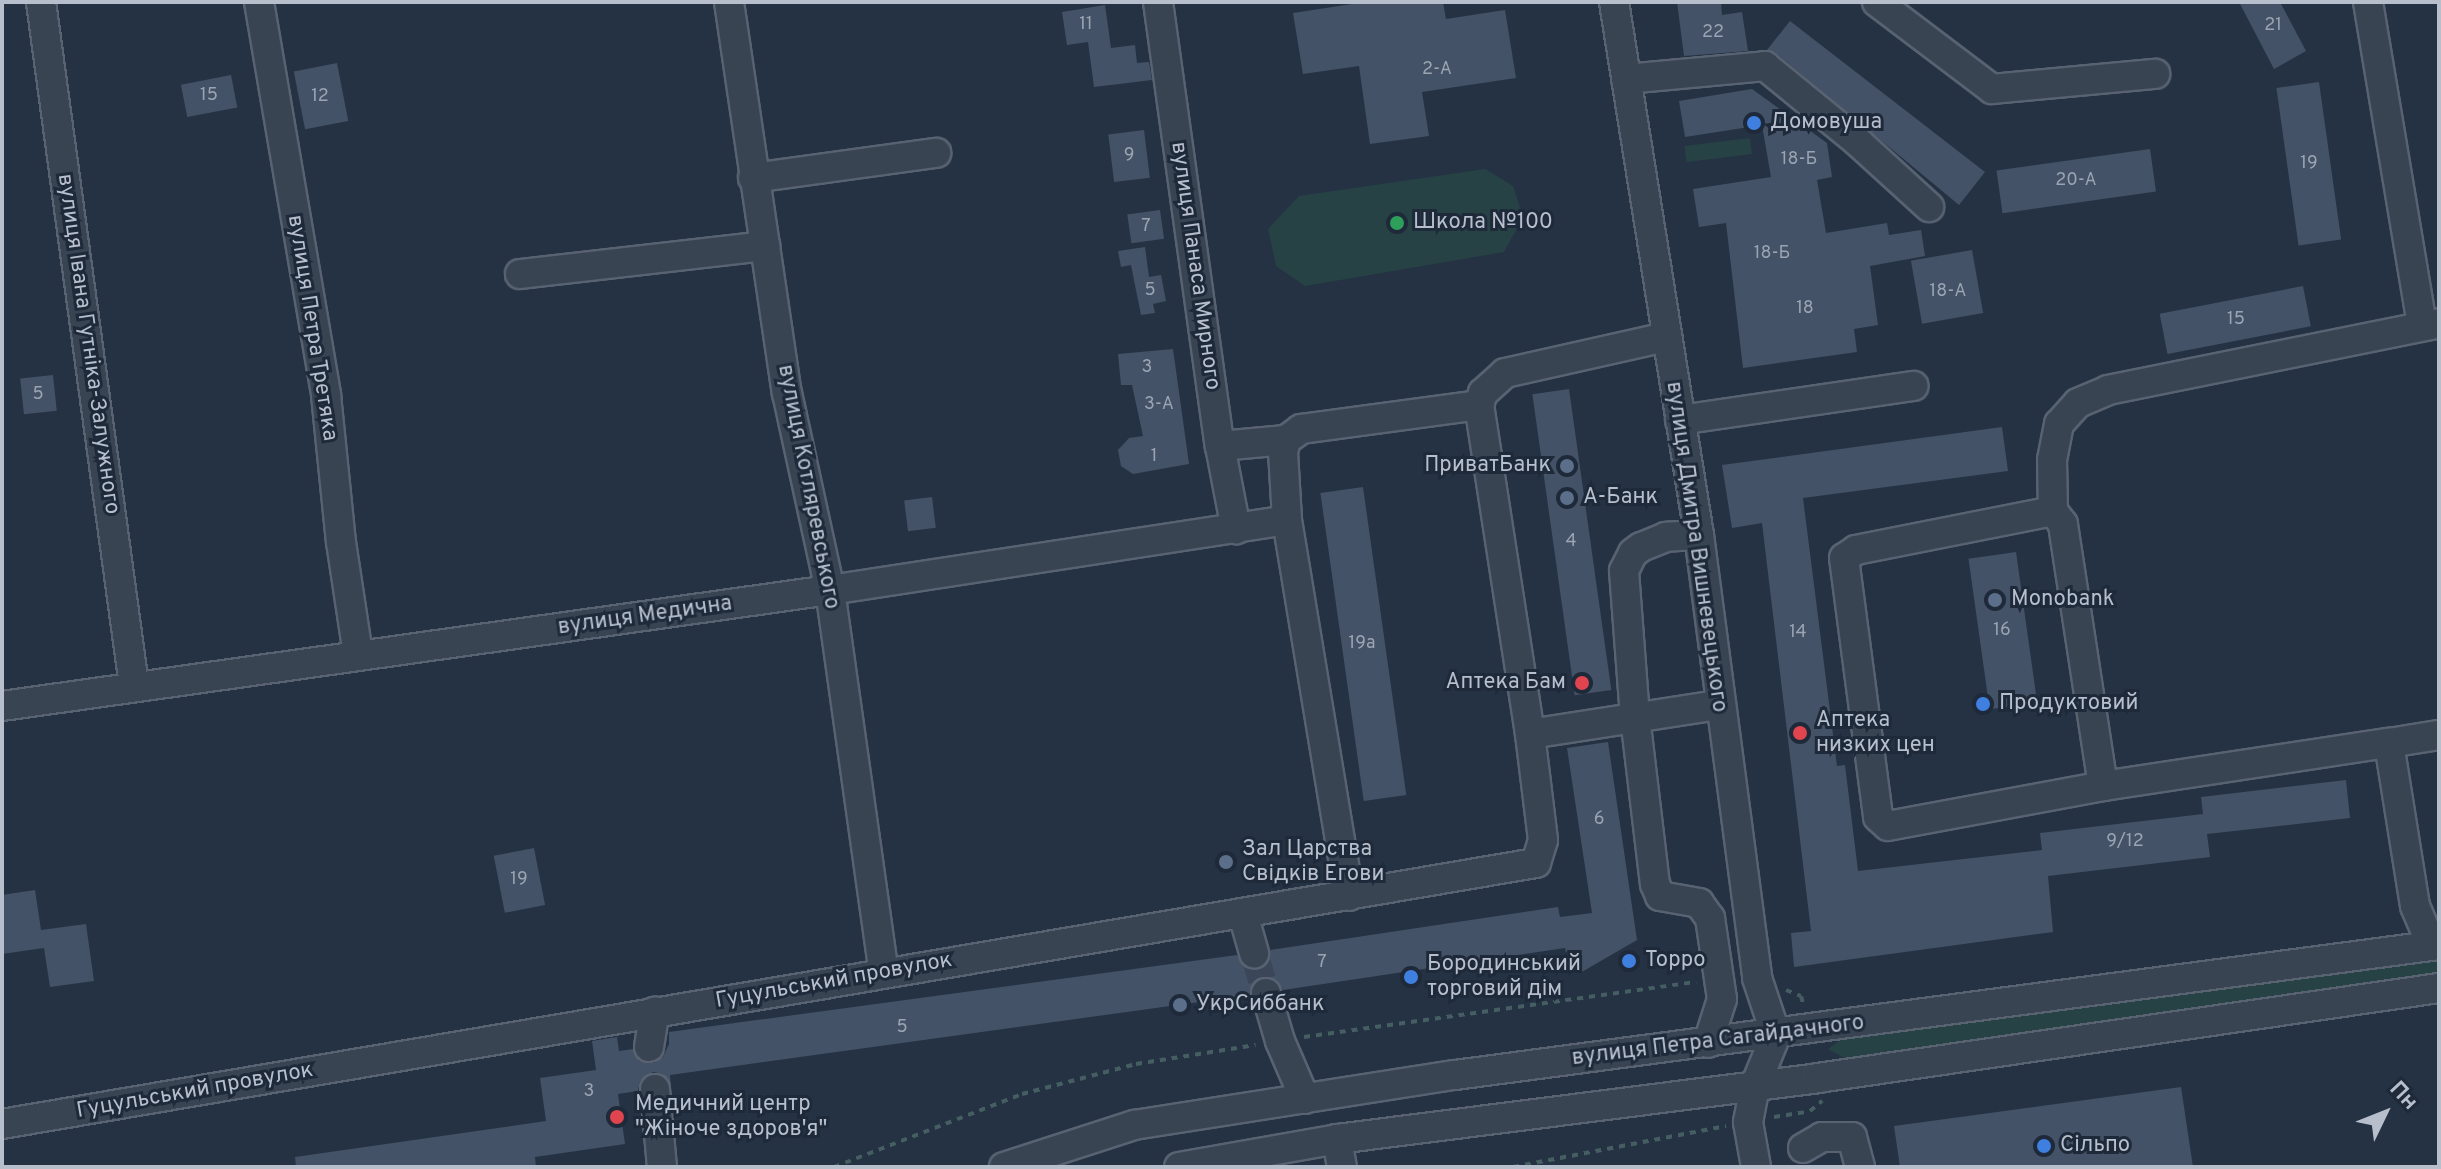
<!DOCTYPE html>
<meta charset="utf-8">
<style>
body{margin:0}
#map{position:relative;width:2441px;height:1169px;overflow:hidden;background:#253244;font-family:Overpass,sans-serif}
div>[style]{position:absolute}
[style*='--x']{left:calc(var(--x)*1px);top:calc(var(--y)*1px);width:calc(var(--w)*1px);rotate:calc(var(--a)*1deg)}
.green>*{inset:0;background:#274245;transform-origin:0 0}
.building>*{inset:0;background:#435266;transform-origin:0 0}
.minor-tunnel>*{height:28px;margin-top:-14px;transform-origin:0;background:repeating-linear-gradient(90deg,#3b4759 0 28px,transparent 0 42px)}
.path>*{height:4px;margin-top:-2px;transform-origin:0;background:repeating-linear-gradient(90deg,#455e61 0 6px,transparent 0 12px)}
.roads{filter:drop-shadow(2px 0 #586271) drop-shadow(-2px 0 #586271) drop-shadow(0 2px #586271) drop-shadow(0 -2px #586271)}
.minor>*{height:28px;margin:-14px;padding:0 14px;transform-origin:14px;border-radius:14px;background:#394453}
.dots>*{width:22px;height:22px;translate:-50% -50%;box-sizing:border-box;border:4px solid #1e2939;border-radius:50%}
span{translate:-50% -50%;white-space:nowrap;text-align:center;line-height:1.15;-webkit-text-stroke:6px #1e2939;paint-order:stroke}
.number-label{font-size:18px;color:#9aa4b3}
.number-label span{-webkit-text-stroke-width:0}
.poi-label{font-size:22px;color:#b7bfcd}
.left{translate:0 -50%;text-align:left}
.right{translate:-100% -50%;text-align:right}
.street-label{font-size:22px;color:#b7bfcd}
.frame{position:absolute;inset:0;border:4px solid #b7bfcd;pointer-events:none}
.north{position:absolute;left:2345px;top:1073px;width:80px;height:80px;-webkit-text-stroke:6px #1e2939;paint-order:stroke;rotate:47deg;font-size:22px;font-weight:700;line-height:32px;text-align:center;color:#b7bfcd}
.north::after{content:'';display:block;margin:auto;width:28px;height:36px;background:#b7bfcd;clip-path:polygon(50% 0,100% 100%,50% 72%,0 100%)}
</style>
<div id="map">
<div class="green">
<i style="left:1750px;top:138px;width:16px;height:66px;rotate:83deg"></i>
<i style="clip-path:polygon(1485px 169px,1513px 186px,1523px 217px,1504px 252px,1305px 286px,1276px 266px,1268px 229px,1299px 196px)"></i>
<i style="clip-path:polygon(2439px 957px,2439px 976px,1846px 1059px,1828px 1049px,1843px 1038px)"></i>
</div>
<div class="building">
<i style="clip-path:polygon(1365px 2px,1443px 2px,1446px 19px,1505px 10px,1516px 78px,1422px 92px,1429px 136px,1370px 144px,1359px 66px,1303px 74px,1293px 13px)"></i>
<i style="clip-path:polygon(1677px 2px,1721px 2px,1722px 15px,1742px 12px,1748px 51px,1684px 56px)"></i>
<i style="clip-path:polygon(2239px 2px,2280px 2px,2306px 51px,2274px 69px)"></i>
<i style="clip-path:polygon(1105px 5px,1111px 48px,1135px 45px,1137px 63px,1149px 62px,1152px 80px,1094px 87px,1088px 42px,1067px 45px,1062px 12px)"></i>
<i style="clip-path:polygon(1790px 21px,1985px 172px,1959px 205px,1776px 53px,1767px 50px)"></i>
<i style="left:337px;top:63px;width:59px;height:44px;rotate:79deg"></i>
<i style="left:231px;top:75px;width:33px;height:51px;rotate:79deg"></i>
<i style="left:2319px;top:82px;width:159px;height:43px;rotate:82deg"></i>
<i style="clip-path:polygon(1752px 89px,1827px 143px,1832px 177px,1817px 180px,1826px 233px,1887px 223px,1889px 235px,1921px 230px,1925px 256px,1870px 266px,1878px 325px,1854px 329px,1857px 352px,1743px 368px,1726px 223px,1699px 227px,1693px 189px,1771px 177px,1762px 125px,1685px 137px,1679px 101px)"></i>
<i style="left:1144px;top:130px;width:48px;height:36px;rotate:83deg"></i>
<i style="left:2150px;top:149px;width:43px;height:155px;rotate:82deg"></i>
<i style="left:1160px;top:210px;width:29px;height:33px;rotate:82deg"></i>
<i style="clip-path:polygon(1145px 247px,1149px 277px,1161px 275px,1166px 301px,1153px 304px,1155px 313px,1141px 315px,1131px 265px,1121px 267px,1118px 251px)"></i>
<i style="left:1972px;top:250px;width:64px;height:62px;rotate:80deg"></i>
<i style="left:2303px;top:286px;width:41px;height:146px;rotate:79deg"></i>
<i style="clip-path:polygon(1173px 349px,1189px 464px,1133px 474px,1121px 466px,1118px 450px,1129px 438px,1143px 436px,1132px 385px,1121px 385px,1118px 354px)"></i>
<i style="left:53px;top:375px;width:36px;height:33px;rotate:84deg"></i>
<i style="left:1569px;top:389px;width:304px;height:37px;rotate:82deg"></i>
<i style="clip-path:polygon(2002px 427px,2008px 471px,1803px 498px,1837px 766px,1845px 765px,1858px 871px,2042px 850px,2040px 833px,2203px 814px,2201px 797px,2346px 780px,2350px 818px,2207px 834px,2210px 857px,2048px 876px,2053px 932px,1794px 967px,1791px 933px,1811px 931px,1762px 523px,1732px 528px,1722px 465px)"></i>
<i style="left:1363px;top:487px;width:311px;height:43px;rotate:82deg"></i>
<i style="left:932px;top:497px;width:31px;height:28px;rotate:83deg"></i>
<i style="left:2016px;top:552px;width:152px;height:48px;rotate:82deg"></i>
<i style="clip-path:polygon(1608px 742px,1637px 940px,1580px 973px,1577px 956px,1567px 957px,1565px 948px,1283px 990px,1277px 980px,1262px 977px,1253px 982px,1250px 995px,670px 1075px,671px 1086px,663px 1074px,653px 1072px,640px 1081px,638px 1091px,618px 1094px,625px 1144px,535px 1157px,536px 1167px,296px 1167px,295px 1157px,546px 1121px,540px 1078px,596px 1070px,592px 1041px,617px 1037px,619px 1051px,633px 1049px,639px 1061px,654px 1063px,663px 1057px,669px 1044px,669px 1032px,1237px 955px,1243px 966px,1258px 969px,1267px 964px,1270px 950px,1558px 907px,1560px 917px,1592px 913px,1567px 748px)"></i>
<i style="left:534px;top:848px;width:58px;height:41px;rotate:79deg"></i>
<i style="clip-path:polygon(35px 890px,41px 930px,86px 924px,94px 981px,50px 987px,44px 948px,2px 954px,2px 895px)"></i>
<i style="clip-path:polygon(2181px 1087px,2193px 1167px,1900px 1167px,1894px 1126px)"></i>
</div>
<div class="minor-tunnel">
<i style="--x:1254;--y:953;--w:42;--a:73.3"></i>
</div>
<div class="path">
<i style="--x:1786;--y:990;--w:16;--a:22"></i>
<i style="--x:1801;--y:996;--w:11;--a:75"></i>
<i style="--x:1304;--y:1037;--w:396;--a:-8"></i>
<i style="--x:1774;--y:1117;--w:36;--a:-9"></i>
<i style="--x:1810;--y:1111;--w:16;--a:-40"></i>
<i style="--x:834;--y:1167;--w:202;--a:-21.2"></i>
<i style="--x:1022;--y:1094;--w:118;--a:-14.7"></i>
<i style="--x:1136;--y:1064;--w:121;--a:-9"></i>
<i style="--x:1513;--y:1167;--w:217;--a:-10.9"></i>
</div>
<div class="roads">
<div class="minor">
<i style="--x:41;--y:2;--w:689;--a:82.25"></i>
<i style="--x:259;--y:2;--w:399;--a:80.3"></i>
<i style="--x:326;--y:395;--w:148;--a:84.2"></i>
<i style="--x:341;--y:542;--w:114;--a:81.4"></i>
<i style="--x:729;--y:2;--w:395;--a:81.6"></i>
<i style="--x:787;--y:393;--w:202;--a:77.7"></i>
<i style="--x:830;--y:590;--w:386;--a:82"></i>
<i style="--x:1158;--y:2;--w:448;--a:82.1"></i>
<i style="--x:1220;--y:446;--w:85;--a:79.1"></i>
<i style="--x:1614;--y:2;--w:540;--a:80.94"></i>
<i style="--x:1699;--y:535;--w:447;--a:82.5"></i>
<i style="--x:1757;--y:978;--w:60;--a:71.6"></i>
<i style="--x:1776;--y:1035;--w:55;--a:112.4"></i>
<i style="--x:1755;--y:1086;--w:37;--a:101"></i>
<i style="--x:1748;--y:1122;--w:46;--a:79.9"></i>
<i style="--x:1877;--y:2;--w:144;--a:37.1"></i>
<i style="--x:1992;--y:89;--w:164;--a:-5.3"></i>
<i style="--x:2368;--y:2;--w:327;--a:80.5"></i>
<i style="--x:1626;--y:79;--w:140;--a:-5.3"></i>
<i style="--x:1765;--y:66;--w:122;--a:39.3"></i>
<i style="--x:1859;--y:143;--w:95;--a:42.4"></i>
<i style="--x:753;--y:178;--w:185;--a:-7.8"></i>
<i style="--x:520;--y:274;--w:247;--a:-6.5"></i>
<i style="--x:1680;--y:420;--w:236;--a:-8.3"></i>
<i style="--x:1286;--y:440;--w:12;--a:104"></i>
<i style="--x:1283;--y:452;--w:68;--a:86.6"></i>
<i style="--x:1287;--y:520;--w:381;--a:80.6"></i>
<i style="--x:1220;--y:446;--w:66;--a:-5.2"></i>
<i style="--x:1286;--y:440;--w:19;--a:-36"></i>
<i style="--x:1301;--y:429;--w:180;--a:-7.7"></i>
<i style="--x:2053;--y:511;--w:201;--a:168.8"></i>
<i style="--x:1856;--y:550;--w:14;--a:146"></i>
<i style="--x:1844;--y:558;--w:261;--a:82.5"></i>
<i style="--x:1878;--y:817;--w:13;--a:42"></i>
<i style="--x:1888;--y:826;--w:219;--a:-10.5"></i>
<i style="--x:2103;--y:786;--w:289;--a:-8.6"></i>
<i style="--x:1699;--y:535;--w:33;--a:177"></i>
<i style="--x:1666;--y:537;--w:27;--a:158"></i>
<i style="--x:1641;--y:547;--w:10;--a:143"></i>
<i style="--x:1633;--y:553;--w:20;--a:117"></i>
<i style="--x:1624;--y:571;--w:146;--a:85.7"></i>
<i style="--x:1635;--y:717;--w:168;--a:83.2"></i>
<i style="--x:1655;--y:884;--w:13;--a:67"></i>
<i style="--x:1660;--y:896;--w:40;--a:10"></i>
<i style="--x:1699;--y:903;--w:19;--a:54"></i>
<i style="--x:1710;--y:918;--w:82;--a:81.6"></i>
<i style="--x:1722;--y:999;--w:46;--a:107.7"></i>
<i style="--x:2;--y:706;--w:836;--a:-7.98"></i>
<i style="--x:830;--y:590;--w:462;--a:-8.7"></i>
<i style="--x:1530;--y:734;--w:190;--a:-8.8"></i>
<i style="--x:2103;--y:786;--w:265;--a:-98.7"></i>
<i style="--x:2063;--y:524;--w:16;--a:-128"></i>
<i style="--x:2053;--y:511;--w:51;--a:-91.1"></i>
<i style="--x:2052;--y:460;--w:37;--a:-79"></i>
<i style="--x:2059;--y:424;--w:28;--a:-48"></i>
<i style="--x:2078;--y:403;--w:33;--a:-23"></i>
<i style="--x:2108;--y:390;--w:338;--a:-11.4"></i>
<i style="--x:1243;--y:914;--w:41;--a:74.2"></i>
<i style="--x:2432;--y:946;--w:43;--a:-113"></i>
<i style="--x:2415;--y:906;--w:165;--a:-99.1"></i>
<i style="--x:2389;--y:743;--w:51;--a:-9.1"></i>
<i style="--x:1266;--y:993;--w:50;--a:73.7"></i>
<i style="--x:1280;--y:1041;--w:63;--a:66.7"></i>
<i style="--x:649;--y:1047;--w:36;--a:-81"></i>
<i style="--x:655;--y:1089;--w:78;--a:84.9"></i>
<i style="--x:2;--y:1124;--w:1556;--a:-9.66"></i>
<i style="--x:1536;--y:863;--w:24;--a:-73"></i>
<i style="--x:1543;--y:840;--w:107;--a:-97"></i>
<i style="--x:1530;--y:734;--w:333;--a:-98.8"></i>
<i style="--x:1479;--y:405;--w:13;--a:-72"></i>
<i style="--x:1483;--y:393;--w:30;--a:-42"></i>
<i style="--x:1505;--y:373;--w:165;--a:-12.6"></i>
<i style="--x:1337;--y:1139;--w:28;--a:80"></i>
<i style="--x:1803;--y:1148;--w:22;--a:-30"></i>
<i style="--x:1822;--y:1137;--w:30;--a:0"></i>
<i style="--x:1852;--y:1137;--w:31;--a:75"></i>
<i style="--x:1004;--y:1167;--w:137;--a:-17.9"></i>
<i style="--x:1134;--y:1125;--w:325;--a:-8.9"></i>
<i style="--x:1455;--y:1075;--w:993;--a:-7.53"></i>
<i style="--x:1179;--y:1167;--w:160;--a:-10"></i>
<i style="--x:1337;--y:1139;--w:485;--a:-7.2"></i>
<i style="--x:1818;--y:1078;--w:627;--a:-8.25"></i>
</div>
</div>
<div class="dots">
<i style="left:1754px;top:123px;background:#3f7fe0"></i>
<i style="left:1397px;top:223px;background:#2e9e5b"></i>
<i style="left:1567px;top:466px;background:#5c6f8a"></i>
<i style="left:1567px;top:498px;background:#5c6f8a"></i>
<i style="left:1995px;top:600px;background:#5c6f8a"></i>
<i style="left:1582px;top:683px;background:#e0444e"></i>
<i style="left:1983px;top:704px;background:#3f7fe0"></i>
<i style="left:1800px;top:733px;background:#e0444e"></i>
<i style="left:1226px;top:862px;background:#5c6f8a"></i>
<i style="left:1629px;top:961px;background:#3f7fe0"></i>
<i style="left:1411px;top:977px;background:#3f7fe0"></i>
<i style="left:1180px;top:1005px;background:#5c6f8a"></i>
<i style="left:617px;top:1117px;background:#e0444e"></i>
<i style="left:2044px;top:1146px;background:#3f7fe0"></i>
</div>
<div class="number-label">
<span style="left:1086px;top:25px">11</span>
<span style="left:2273px;top:26px">21</span>
<span style="left:1713px;top:33px">22</span>
<span style="left:1437px;top:70px">2-А</span>
<span style="left:209px;top:96px">15</span>
<span style="left:320px;top:97px">12</span>
<span style="left:1129px;top:156px">9</span>
<span style="left:1799px;top:160px">18-Б</span>
<span style="left:2309px;top:164px">19</span>
<span style="left:2076px;top:181px">20-А</span>
<span style="left:1146px;top:227px">7</span>
<span style="left:1772px;top:254px">18-Б</span>
<span style="left:1150px;top:291px">5</span>
<span style="left:1948px;top:292px">18-А</span>
<span style="left:1805px;top:309px">18</span>
<span style="left:2236px;top:320px">15</span>
<span style="left:1147px;top:368px">3</span>
<span style="left:38px;top:395px">5</span>
<span style="left:1159px;top:405px">3-А</span>
<span style="left:1154px;top:457px">1</span>
<span style="left:1571px;top:542px">4</span>
<span style="left:2002px;top:631px">16</span>
<span style="left:1798px;top:633px">14</span>
<span style="left:1362px;top:644px">19а</span>
<span style="left:1599px;top:820px">6</span>
<span style="left:2125px;top:842px">9/12</span>
<span style="left:519px;top:880px">19</span>
<span style="left:1322px;top:963px">7</span>
<span style="left:902px;top:1028px">5</span>
<span style="left:589px;top:1092px">3</span>
</div>
<div class="poi-label">
<span class="left" style="left:1770px;top:123px">Домовуша</span>
<span class="left" style="left:1413px;top:223px">Школа №100</span>
<span class="right" style="left:1551px;top:466px">ПриватБанк</span>
<span class="left" style="left:1583px;top:498px">А-Банк</span>
<span class="left" style="left:2011px;top:600px">Monobank</span>
<span class="right" style="left:1566px;top:683px">Аптека Бам</span>
<span class="left" style="left:1999px;top:704px">Продуктовий</span>
<span class="left" style="left:1816px;top:733px">Аптека<br>низких цен</span>
<span class="left" style="left:1242px;top:862px">Зал Царства<br>Свiдкiв Егови</span>
<span class="left" style="left:1645px;top:961px">Торро</span>
<span class="left" style="left:1427px;top:977px">Бородинський<br>торговий дім</span>
<span class="left" style="left:1196px;top:1005px">УкрСиббанк</span>
<span class="left" style="left:635px;top:1117px">Медичний центр<br>"Жіноче здоров'я"</span>
<span class="left" style="left:2060px;top:1146px">Сільпо</span>
</div>
<div class="street-label">
<span style="left:1195px;top:266px;rotate:82deg">вулиця Панаса Мирного</span>
<span style="left:312px;top:328px;rotate:81deg">вулиця Петра Третяка</span>
<span style="left:88px;top:344px;rotate:82deg">вулиця Івана Гутніка-Залужного</span>
<span style="left:808px;top:487px;rotate:79deg">вулиця Котляревського</span>
<span style="left:1696px;top:547px;rotate:82deg">вулиця Дмитра Вишневецького</span>
<span style="left:645px;top:616px;rotate:-8deg">вулиця Медична</span>
<span style="left:834px;top:981px;rotate:-10deg">Гуцульський провулок</span>
<span style="left:1718px;top:1041px;rotate:-7deg">вулиця Петра Сагайдачного</span>
<span style="left:195px;top:1091px;rotate:-10deg">Гуцульський провулок</span>
</div>
<div class="frame"></div>
<div class="north">Пн</div>
</div>
